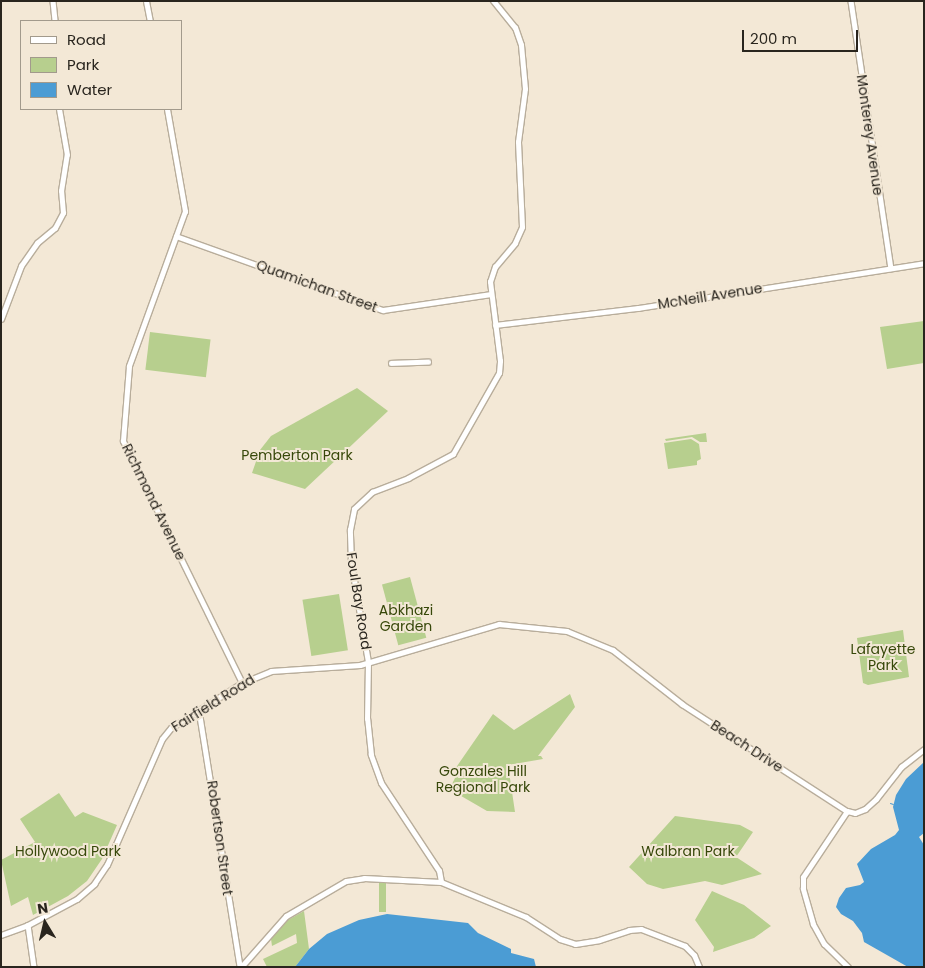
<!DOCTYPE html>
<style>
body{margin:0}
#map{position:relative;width:925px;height:968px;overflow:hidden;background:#f3e8d6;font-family:Poppins,sans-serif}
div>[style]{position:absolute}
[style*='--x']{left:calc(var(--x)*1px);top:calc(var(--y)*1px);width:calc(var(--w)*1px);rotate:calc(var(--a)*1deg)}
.green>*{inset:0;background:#b7cf8e;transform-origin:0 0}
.water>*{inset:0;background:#4b9cd4}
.stream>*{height:1px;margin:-0.5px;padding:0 0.5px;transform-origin:0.5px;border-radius:0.5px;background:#4b9cd4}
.roads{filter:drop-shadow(1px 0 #b8ad9b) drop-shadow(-1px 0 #b8ad9b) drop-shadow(0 1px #b8ad9b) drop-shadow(0 -1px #b8ad9b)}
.tertiary>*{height:4.5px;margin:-2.25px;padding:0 2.25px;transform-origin:2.25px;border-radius:2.25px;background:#fff}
.secondary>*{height:5px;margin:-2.5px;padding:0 2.5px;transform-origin:2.5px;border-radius:2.5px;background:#fff}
span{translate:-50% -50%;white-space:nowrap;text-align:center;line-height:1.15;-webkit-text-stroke:4px #f3e8d6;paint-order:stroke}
.street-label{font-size:14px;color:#29251e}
.park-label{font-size:14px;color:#37480a}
.frame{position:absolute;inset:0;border:2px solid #29251e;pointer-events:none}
.legend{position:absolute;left:20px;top:20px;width:162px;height:90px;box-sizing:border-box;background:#f3e8d6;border:1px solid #a29a8c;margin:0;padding:6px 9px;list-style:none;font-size:15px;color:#29251e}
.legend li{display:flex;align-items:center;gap:10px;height:25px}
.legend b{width:25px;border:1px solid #a29a8c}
.north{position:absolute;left:20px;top:898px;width:50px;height:50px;-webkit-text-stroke:4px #f3e8d6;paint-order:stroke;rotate:351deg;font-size:14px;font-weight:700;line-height:20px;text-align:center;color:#29251e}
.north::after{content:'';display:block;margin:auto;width:18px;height:22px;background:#29251e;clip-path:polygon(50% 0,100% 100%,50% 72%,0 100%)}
.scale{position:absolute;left:742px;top:30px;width:116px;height:22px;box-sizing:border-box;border:2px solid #29251e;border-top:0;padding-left:6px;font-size:15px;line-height:18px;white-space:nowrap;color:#29251e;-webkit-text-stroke:4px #f3e8d6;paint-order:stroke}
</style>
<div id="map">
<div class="green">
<i style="clip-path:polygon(924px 321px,924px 363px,887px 369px,880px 327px)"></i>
<i style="left:150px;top:332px;width:61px;height:38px;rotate:7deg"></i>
<i style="clip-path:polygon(357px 388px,388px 411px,305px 489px,252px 473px,260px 450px,271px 436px)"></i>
<i style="clip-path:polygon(706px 433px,707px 442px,700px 442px,692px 437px,666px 441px,665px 439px)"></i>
<i style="clip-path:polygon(691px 439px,699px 444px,701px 459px,697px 461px,697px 465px,668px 469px,664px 443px)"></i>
<i style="left:410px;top:577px;width:63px;height:29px;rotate:75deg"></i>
<i style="left:339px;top:594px;width:57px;height:37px;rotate:81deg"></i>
<i style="clip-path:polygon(903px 630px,909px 677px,868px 685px,863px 683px,857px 638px)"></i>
<i style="clip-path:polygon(570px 694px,575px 707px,538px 756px,541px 756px,543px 759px,508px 765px,515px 812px,487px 811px,456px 793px,452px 784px,457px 774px,455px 769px,493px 714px,514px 730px)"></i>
<i style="clip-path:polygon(59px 793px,75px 817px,83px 812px,117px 825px,102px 859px,87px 881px,68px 896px,33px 915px,28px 897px,11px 906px,1px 860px,35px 842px,20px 819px)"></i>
<i style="clip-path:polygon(675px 816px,740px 825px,753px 832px,736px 857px,762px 874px,722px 885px,705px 881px,663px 889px,647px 884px,629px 867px)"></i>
<i style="left:379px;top:883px;width:7px;height:29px"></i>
<i style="clip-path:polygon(712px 891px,744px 905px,771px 926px,754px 938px,713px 952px,714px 947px,695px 920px)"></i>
<i style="clip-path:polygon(304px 911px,309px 949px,295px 967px,267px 967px,263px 959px,297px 943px,296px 934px,272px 946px,271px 939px,288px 920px)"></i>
</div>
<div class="water">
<i style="clip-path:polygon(924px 762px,924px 833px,919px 837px,924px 845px,924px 967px,908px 967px,864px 942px,862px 933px,853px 921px,841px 914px,836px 907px,839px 898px,846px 888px,860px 885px,864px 882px,857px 864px,871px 849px,895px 835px,899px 830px,893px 807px,896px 795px,906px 779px)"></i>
<i style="clip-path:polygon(387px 914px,468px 923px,478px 933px,511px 949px,511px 953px,534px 959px,536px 967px,295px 967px,309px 949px,327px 934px,359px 920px)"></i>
</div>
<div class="stream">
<i style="--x:890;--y:803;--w:3;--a:18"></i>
</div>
<div class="roads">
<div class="tertiary">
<i style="--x:53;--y:1;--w:20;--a:84"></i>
<i style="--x:851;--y:1;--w:270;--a:81.5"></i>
<i style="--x:176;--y:236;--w:220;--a:19.7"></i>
<i style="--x:383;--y:310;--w:109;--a:-8.4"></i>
<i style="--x:1;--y:319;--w:57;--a:-69.3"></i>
<i style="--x:21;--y:266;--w:28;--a:-55"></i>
<i style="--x:37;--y:243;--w:23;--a:-40"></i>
<i style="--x:55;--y:228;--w:17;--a:-62"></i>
<i style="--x:63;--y:213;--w:22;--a:-95"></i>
<i style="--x:61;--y:191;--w:36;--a:-81"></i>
<i style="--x:67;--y:155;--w:47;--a:-99.9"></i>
<i style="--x:495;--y:325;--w:144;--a:-6.8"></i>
<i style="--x:638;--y:308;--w:290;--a:-8.9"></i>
<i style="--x:391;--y:363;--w:37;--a:-2"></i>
<i style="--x:199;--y:710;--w:260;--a:80.9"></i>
<i style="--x:441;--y:882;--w:11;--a:-100"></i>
<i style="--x:439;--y:871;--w:105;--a:-123.4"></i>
<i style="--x:381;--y:783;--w:30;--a:-110"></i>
<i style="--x:371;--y:755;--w:36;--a:-96"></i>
<i style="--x:367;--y:719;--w:57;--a:-89"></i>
<i style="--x:368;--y:662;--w:100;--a:-99.7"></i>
<i style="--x:351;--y:563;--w:33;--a:-92"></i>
<i style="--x:350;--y:530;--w:21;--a:-79"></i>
<i style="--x:354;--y:509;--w:25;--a:-43"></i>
<i style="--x:372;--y:492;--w:39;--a:-21"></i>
<i style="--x:408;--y:478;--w:51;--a:-28.1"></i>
<i style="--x:453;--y:454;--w:93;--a:-60.4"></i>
<i style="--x:499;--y:373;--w:12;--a:-85"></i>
<i style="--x:500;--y:361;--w:80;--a:-97.2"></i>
<i style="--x:490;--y:282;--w:16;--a:-72"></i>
<i style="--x:495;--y:267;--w:31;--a:-50"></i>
<i style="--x:515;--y:243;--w:17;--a:-66"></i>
<i style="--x:522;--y:227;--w:85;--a:-92.7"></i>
<i style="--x:518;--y:142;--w:53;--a:-82.5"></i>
<i style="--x:525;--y:89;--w:44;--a:-95.2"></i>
<i style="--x:521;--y:45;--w:18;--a:-109"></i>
<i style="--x:515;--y:28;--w:35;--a:-129"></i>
<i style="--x:28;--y:925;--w:42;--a:81.9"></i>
<i style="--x:1;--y:935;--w:29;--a:-20"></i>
<i style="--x:28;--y:925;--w:55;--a:-28"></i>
<i style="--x:77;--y:899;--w:23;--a:-41"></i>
<i style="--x:94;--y:884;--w:23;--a:-56"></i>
<i style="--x:107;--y:865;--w:137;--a:-66.4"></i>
<i style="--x:162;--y:739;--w:14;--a:-51"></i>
<i style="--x:171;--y:728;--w:84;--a:-32.4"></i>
<i style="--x:242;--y:683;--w:31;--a:-22"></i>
<i style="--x:271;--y:671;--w:89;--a:-3.9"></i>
<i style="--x:360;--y:665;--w:145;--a:-16.4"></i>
<i style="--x:499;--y:624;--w:68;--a:5.9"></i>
<i style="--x:567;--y:631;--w:50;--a:22.4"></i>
<i style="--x:613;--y:650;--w:88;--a:38"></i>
<i style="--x:682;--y:704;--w:197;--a:33"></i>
</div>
<div class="secondary">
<i style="--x:146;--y:1;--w:20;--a:79"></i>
<i style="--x:167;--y:109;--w:104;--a:80"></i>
<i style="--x:185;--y:211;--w:165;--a:109.9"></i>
<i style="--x:129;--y:366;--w:75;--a:94.6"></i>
<i style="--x:123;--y:441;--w:270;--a:63.8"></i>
<i style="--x:241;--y:967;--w:68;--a:-48.6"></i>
<i style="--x:286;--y:916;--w:69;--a:-30.3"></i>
<i style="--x:346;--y:881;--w:18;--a:-9"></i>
<i style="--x:364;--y:878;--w:77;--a:3"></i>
<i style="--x:441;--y:882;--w:92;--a:22.4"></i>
<i style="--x:526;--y:917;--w:40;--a:32.9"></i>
<i style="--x:560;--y:939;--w:16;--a:18"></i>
<i style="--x:575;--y:944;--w:24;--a:-9"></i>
<i style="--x:599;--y:940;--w:32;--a:-18"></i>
<i style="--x:629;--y:930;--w:12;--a:-5"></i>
<i style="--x:641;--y:929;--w:47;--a:21.1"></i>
<i style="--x:685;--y:946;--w:13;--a:45"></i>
<i style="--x:694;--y:955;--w:13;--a:67"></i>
<i style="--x:848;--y:967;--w:33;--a:-136"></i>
<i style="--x:824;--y:944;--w:23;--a:-119"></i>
<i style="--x:813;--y:924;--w:37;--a:-106"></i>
<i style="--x:803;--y:888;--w:11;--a:-90"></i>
<i style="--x:803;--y:877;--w:79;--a:-56.3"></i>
<i style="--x:847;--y:811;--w:8;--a:14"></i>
<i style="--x:855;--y:813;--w:11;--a:-22"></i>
<i style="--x:865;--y:809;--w:15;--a:-42"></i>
<i style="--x:876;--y:799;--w:41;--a:-52"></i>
<i style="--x:901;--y:767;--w:29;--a:-38"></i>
</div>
</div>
<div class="street-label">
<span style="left:870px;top:135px;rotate:82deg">Monterey Avenue</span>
<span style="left:317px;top:286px;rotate:20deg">Quamichan Street</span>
<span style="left:710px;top:296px;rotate:-9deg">McNeill Avenue</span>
<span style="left:154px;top:502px;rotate:64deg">Richmond Avenue</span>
<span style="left:359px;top:601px;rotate:81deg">Foul Bay Road</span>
<span style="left:213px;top:703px;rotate:-32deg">Fairfield Road</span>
<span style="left:747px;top:746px;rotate:33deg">Beach Drive</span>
<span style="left:220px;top:838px;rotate:82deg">Robertson Street</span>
</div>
<div class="park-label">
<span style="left:297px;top:455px">Pemberton Park</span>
<span style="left:406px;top:618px">Abkhazi<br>Garden</span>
<span style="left:883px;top:657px">Lafayette<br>Park</span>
<span style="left:483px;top:779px">Gonzales Hill<br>Regional Park</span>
<span style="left:68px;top:851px">Hollywood Park</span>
<span style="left:688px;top:851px">Walbran Park</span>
</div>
<div class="frame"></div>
<ul class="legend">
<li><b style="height:6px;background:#fff"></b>Road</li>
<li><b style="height:14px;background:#b7cf8e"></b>Park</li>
<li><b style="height:14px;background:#4b9cd4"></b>Water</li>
</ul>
<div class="north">N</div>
<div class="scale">200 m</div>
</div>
